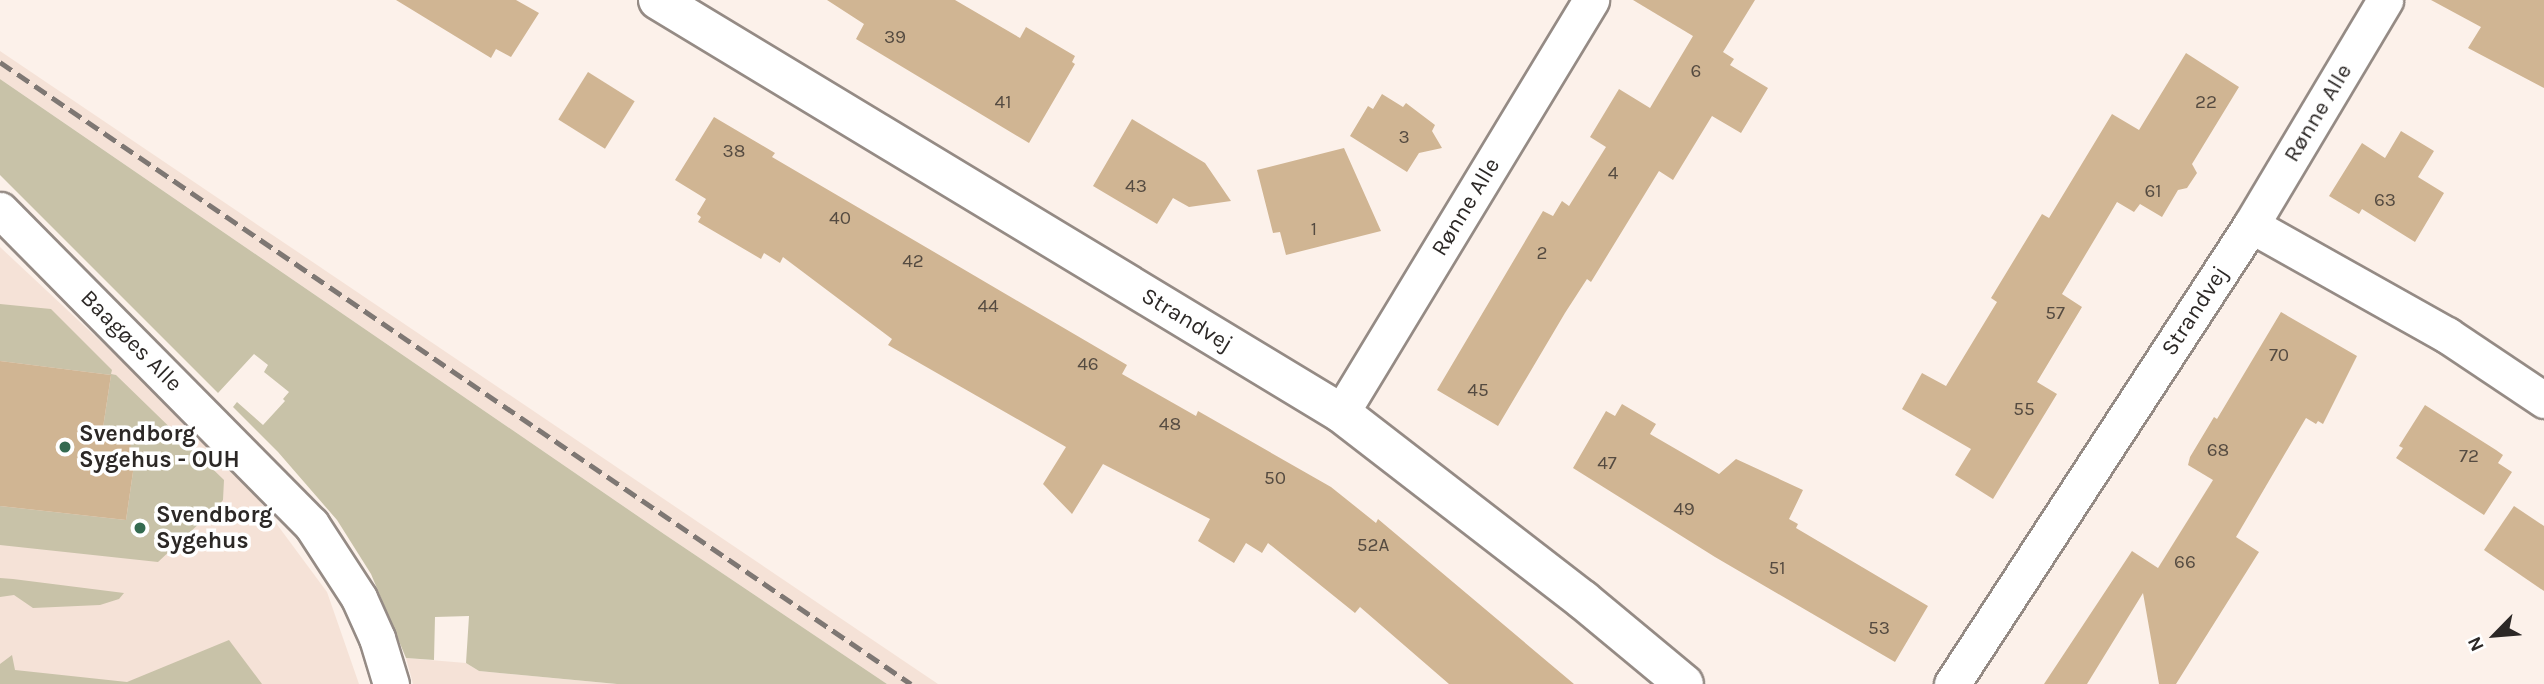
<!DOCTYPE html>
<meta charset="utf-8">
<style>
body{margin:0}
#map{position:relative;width:2544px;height:684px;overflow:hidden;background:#fcf1ea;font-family:Karla,sans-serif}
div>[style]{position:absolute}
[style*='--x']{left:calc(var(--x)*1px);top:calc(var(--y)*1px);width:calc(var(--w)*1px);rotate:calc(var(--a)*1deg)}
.built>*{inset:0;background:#f5e2d7}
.green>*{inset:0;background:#c8c2a8}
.building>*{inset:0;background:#d0b593;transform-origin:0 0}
.roads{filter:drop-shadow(2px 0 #958b85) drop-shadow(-2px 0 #958b85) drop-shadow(0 2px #958b85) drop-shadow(0 -2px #958b85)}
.street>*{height:35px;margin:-17.5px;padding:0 17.5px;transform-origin:17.5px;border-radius:17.5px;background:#fff}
.secondary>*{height:38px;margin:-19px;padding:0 19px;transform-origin:19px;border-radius:19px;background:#fff}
.rail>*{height:5px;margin-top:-2.5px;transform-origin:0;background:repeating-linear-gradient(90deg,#7e7773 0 14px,transparent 0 21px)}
.dots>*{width:19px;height:19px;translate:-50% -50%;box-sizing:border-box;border:4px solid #fff;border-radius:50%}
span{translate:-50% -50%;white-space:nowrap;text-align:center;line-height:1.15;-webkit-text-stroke:7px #fff;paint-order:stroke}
.number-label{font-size:19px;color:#554b41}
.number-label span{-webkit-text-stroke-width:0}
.street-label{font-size:23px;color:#2c2826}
.poi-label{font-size:23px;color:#2c2826;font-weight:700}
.left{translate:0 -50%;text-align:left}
.north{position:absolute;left:2460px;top:600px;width:70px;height:70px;-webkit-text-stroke:5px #fff;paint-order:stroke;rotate:245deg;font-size:19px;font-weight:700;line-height:28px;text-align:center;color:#2c2826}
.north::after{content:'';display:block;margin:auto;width:24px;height:32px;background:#2c2826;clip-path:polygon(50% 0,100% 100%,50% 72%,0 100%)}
</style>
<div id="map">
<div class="built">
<i style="clip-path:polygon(0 51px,938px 684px,887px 684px,664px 534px,0 79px)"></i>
<i style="clip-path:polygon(0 247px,233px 465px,327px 592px,359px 684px,0 684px)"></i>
<i style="clip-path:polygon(406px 658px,466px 663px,479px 671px,617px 684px,413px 684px)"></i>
</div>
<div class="green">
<i style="clip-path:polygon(0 79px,664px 534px,887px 684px,617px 684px,479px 671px,466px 663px,469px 616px,435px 617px,434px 660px,406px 658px,371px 574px,337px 520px,278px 452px,233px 407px,237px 402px,263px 425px,285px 401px,283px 399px,289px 392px,264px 372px,268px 365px,254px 354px,218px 393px,0 175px)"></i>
<i style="clip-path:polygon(0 304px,51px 309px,112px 370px,111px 374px,116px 375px,224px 480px,223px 500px,218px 506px,158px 562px,0 545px,0 506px,126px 520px,135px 458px,129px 457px,131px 438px,102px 434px,111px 375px,0 361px)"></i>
<i style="clip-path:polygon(0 578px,13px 579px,124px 593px,119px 599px,100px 605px,33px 608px,14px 595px,0 597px)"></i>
<i style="clip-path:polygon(229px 640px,262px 684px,0 684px,0 664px,12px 655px,15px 670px,127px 682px)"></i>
</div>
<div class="building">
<i style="clip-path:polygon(396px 0,516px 0,539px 13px,511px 57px,496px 49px,491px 58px)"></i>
<i style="clip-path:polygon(827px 0,955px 0,1020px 38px,1026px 27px,1075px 56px,1072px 62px,1075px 64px,1029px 143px,856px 39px,864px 24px)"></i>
<i style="clip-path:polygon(1633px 0,1755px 0,1723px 52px,1734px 59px,1730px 65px,1768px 88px,1741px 133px,1712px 116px,1673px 180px,1659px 171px,1591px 282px,1587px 279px,1565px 313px,1498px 426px,1437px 390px,1543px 211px,1553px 216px,1562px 201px,1569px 206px,1606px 147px,1590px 137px,1619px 89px,1650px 108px,1693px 36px)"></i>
<i style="clip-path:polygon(2431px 0,2544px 0,2544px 88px,2468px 48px,2481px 27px)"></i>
<i style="clip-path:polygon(2186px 53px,2239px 87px,2192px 164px,2197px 173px,2187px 188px,2178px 190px,2162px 217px,2140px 204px,2134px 212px,2117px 202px,2062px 294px,2082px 307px,2037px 382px,2057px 394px,1993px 499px,1955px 475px,1971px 449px,1902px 409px,1922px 373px,1946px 386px,1997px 302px,1991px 298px,2042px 214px,2049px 218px,2112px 114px,2139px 130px)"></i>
<i style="left:588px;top:72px;width:55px;height:56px;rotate:32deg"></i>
<i style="clip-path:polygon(1382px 94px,1403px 107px,1406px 103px,1435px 125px,1432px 131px,1442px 148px,1419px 153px,1407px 172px,1350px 136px,1368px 106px,1373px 109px)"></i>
<i style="clip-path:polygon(714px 117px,775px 153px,772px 157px,1127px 365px,1122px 374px,1196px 416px,1198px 411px,1331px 487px,1376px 523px,1378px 519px,1574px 684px,1449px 684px,1360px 607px,1355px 613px,1268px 543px,1262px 553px,1246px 543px,1234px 563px,1198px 541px,1210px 519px,1103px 464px,1072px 514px,1043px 484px,1066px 447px,888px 345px,892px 339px,783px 257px,780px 263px,764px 253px,761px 259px,698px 222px,701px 217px,697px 214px,706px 199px,675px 180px)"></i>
<i style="clip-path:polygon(1132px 119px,1205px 163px,1231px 201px,1189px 207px,1173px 198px,1157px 224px,1093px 186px)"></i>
<i style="clip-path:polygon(2401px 131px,2434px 151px,2418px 177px,2444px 193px,2415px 242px,2362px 209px,2359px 214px,2329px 196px,2362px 143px,2385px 158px)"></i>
<i style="clip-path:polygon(1344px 148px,1381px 231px,1286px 255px,1280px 232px,1273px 233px,1257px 170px)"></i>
<i style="clip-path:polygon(2281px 312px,2357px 356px,2323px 424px,2318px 421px,2316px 424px,2306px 418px,2236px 537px,2259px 552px,2176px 684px,2159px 684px,2143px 593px,2087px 684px,2044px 684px,2132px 551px,2158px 568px,2143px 592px,2213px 480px,2188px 465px,2190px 457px,2214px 417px,2217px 419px)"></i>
<i style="clip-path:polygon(0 361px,111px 375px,102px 434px,132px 437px,129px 457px,135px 458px,126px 520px,0 506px)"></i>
<i style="clip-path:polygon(1622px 404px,1656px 424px,1650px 434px,1719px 474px,1736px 459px,1803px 490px,1789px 519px,1798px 524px,1796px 528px,1928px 606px,1895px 662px,1715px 557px,1573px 468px,1606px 411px,1615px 416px)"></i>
<i style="clip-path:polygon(2425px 405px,2496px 450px,2503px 455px,2498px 463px,2512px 472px,2484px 515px,2396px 458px,2403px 448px,2399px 446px)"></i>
<i style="clip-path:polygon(2514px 506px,2544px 526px,2544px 591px,2484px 550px)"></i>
</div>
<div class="roads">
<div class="street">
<i style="--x:0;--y:210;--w:442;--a:45.3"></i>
<i style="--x:311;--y:524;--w:88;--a:57"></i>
<i style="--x:359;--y:598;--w:44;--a:65.8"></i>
<i style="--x:377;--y:638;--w:48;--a:73.1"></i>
<i style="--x:2251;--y:225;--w:225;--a:29.3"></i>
<i style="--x:2447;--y:335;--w:117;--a:33.8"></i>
<i style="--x:1341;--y:413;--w:483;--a:-58.8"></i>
<i style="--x:1952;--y:684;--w:548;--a:-56.92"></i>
<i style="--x:2251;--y:225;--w:262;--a:-59.2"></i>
</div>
<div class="secondary">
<i style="--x:658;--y:0;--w:798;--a:31.16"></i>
<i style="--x:1341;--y:413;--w:306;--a:37.7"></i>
<i style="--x:1583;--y:600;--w:131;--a:39.7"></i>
</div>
</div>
<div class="rail">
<i style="--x:0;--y:62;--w:1103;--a:34.32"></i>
</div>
<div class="dots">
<i style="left:65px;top:447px;background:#346a50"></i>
<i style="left:140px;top:528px;background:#346a50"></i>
</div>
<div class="number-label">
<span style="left:895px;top:38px">39</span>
<span style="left:1696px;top:72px">6</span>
<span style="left:1003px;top:103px">41</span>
<span style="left:2206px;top:103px">22</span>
<span style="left:1404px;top:138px">3</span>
<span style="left:734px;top:152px">38</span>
<span style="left:1613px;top:174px">4</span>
<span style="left:1136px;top:187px">43</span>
<span style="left:2153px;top:192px">61</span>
<span style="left:2385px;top:201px">63</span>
<span style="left:840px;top:219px">40</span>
<span style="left:1314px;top:230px">1</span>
<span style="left:1542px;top:254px">2</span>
<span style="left:913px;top:262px">42</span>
<span style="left:988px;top:307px">44</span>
<span style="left:2055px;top:314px">57</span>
<span style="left:2279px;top:356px">70</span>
<span style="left:1088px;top:365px">46</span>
<span style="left:1478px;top:391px">45</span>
<span style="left:2024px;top:410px">55</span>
<span style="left:1170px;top:425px">48</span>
<span style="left:2218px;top:451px">68</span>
<span style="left:2469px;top:457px">72</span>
<span style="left:1607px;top:464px">47</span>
<span style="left:1275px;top:479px">50</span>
<span style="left:1684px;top:510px">49</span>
<span style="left:1373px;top:546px">52A</span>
<span style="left:2185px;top:563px">66</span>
<span style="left:1777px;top:569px">51</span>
<span style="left:1879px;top:629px">53</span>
</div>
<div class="street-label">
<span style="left:2318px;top:113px;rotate:-59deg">Rønne Alle</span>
<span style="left:1466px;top:207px;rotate:-59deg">Rønne Alle</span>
<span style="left:2195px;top:311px;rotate:-57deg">Strandvej</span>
<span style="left:1187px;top:320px;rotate:31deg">Strandvej</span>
<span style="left:131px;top:341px;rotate:45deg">Baagøes Alle</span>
</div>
<div class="poi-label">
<span class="left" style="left:79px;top:447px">Svendborg<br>Sygehus - OUH</span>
<span class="left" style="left:156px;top:528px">Svendborg<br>Sygehus</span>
</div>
<div class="north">N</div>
</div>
